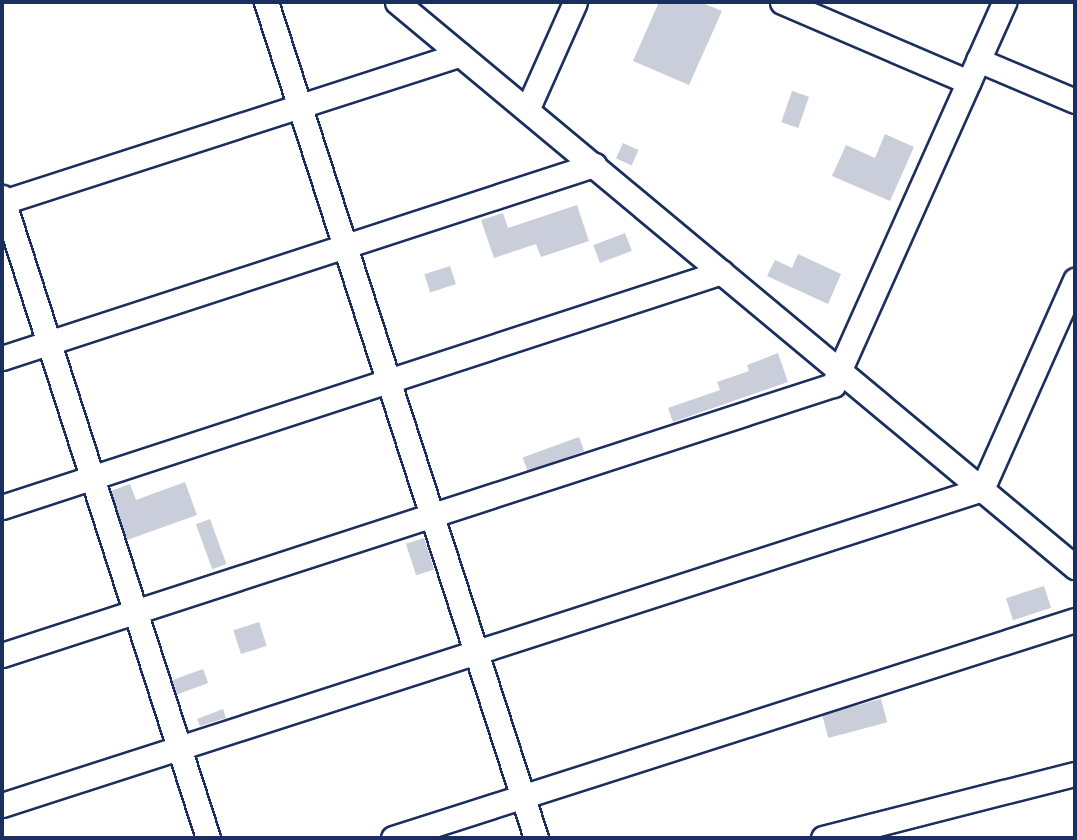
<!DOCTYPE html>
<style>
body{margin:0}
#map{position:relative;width:1077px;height:840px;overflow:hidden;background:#fff;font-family:"Balsamiq Sans",sans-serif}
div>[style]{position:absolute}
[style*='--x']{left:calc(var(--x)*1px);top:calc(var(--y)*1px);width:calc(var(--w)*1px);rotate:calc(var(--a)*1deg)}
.building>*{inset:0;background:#caceda;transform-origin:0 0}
.roads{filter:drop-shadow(2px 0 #1b2f5e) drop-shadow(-2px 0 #1b2f5e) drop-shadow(0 2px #1b2f5e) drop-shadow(0 -2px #1b2f5e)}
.minor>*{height:23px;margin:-11.5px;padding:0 11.5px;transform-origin:11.5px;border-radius:11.5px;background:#fff}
span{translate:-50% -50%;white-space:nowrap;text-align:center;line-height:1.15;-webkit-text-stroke:7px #fff;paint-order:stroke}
.frame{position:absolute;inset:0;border:4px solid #1b2f5e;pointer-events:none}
</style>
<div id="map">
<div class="building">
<i style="clip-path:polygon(659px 2px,700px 2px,722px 11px,689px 85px,633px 61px)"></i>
<i style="left:792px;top:91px;width:18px;height:33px;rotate:19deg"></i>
<i style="clip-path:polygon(885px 134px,914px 147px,890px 201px,832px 176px,846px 145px,875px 158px)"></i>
<i style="left:623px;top:143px;width:17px;height:17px;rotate:24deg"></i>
<i style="clip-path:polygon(577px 205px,589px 241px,541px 257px,536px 244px,494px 258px,481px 220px,503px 213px,508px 228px)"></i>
<i style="left:625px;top:233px;width:19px;height:34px;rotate:69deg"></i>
<i style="clip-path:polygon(798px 254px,841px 274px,828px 304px,767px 276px,775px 260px,792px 268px)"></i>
<i style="left:450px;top:266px;width:19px;height:27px;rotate:72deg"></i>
<i style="clip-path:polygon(778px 353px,788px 382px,673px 422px,668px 408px,720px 390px,717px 382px,749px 371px,747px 365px)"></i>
<i style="left:579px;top:437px;width:15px;height:60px;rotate:70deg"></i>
<i style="clip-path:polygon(185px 482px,197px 515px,127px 540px,111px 491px,130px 484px,136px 500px)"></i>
<i style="left:210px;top:519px;width:48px;height:15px;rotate:70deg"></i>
<i style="left:424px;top:538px;width:33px;height:19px;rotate:72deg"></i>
<i style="left:1044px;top:586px;width:23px;height:40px;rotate:72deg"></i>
<i style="left:259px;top:622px;width:25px;height:27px;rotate:72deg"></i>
<i style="left:203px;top:669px;width:15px;height:33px;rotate:70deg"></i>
<i style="left:881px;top:699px;width:24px;height:61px;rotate:75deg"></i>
<i style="clip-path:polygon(223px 709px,226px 718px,200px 726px,197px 719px)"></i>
</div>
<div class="roads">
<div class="minor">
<i style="--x:266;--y:2;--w:879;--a:72.1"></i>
<i style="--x:397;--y:2;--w:883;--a:39.81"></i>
<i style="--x:782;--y:2;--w:203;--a:23.2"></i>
<i style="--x:978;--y:60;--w:105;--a:22.9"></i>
<i style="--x:527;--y:110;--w:118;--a:-66"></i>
<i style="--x:2;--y:197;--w:673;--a:72.18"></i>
<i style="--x:3;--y:202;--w:480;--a:-17.9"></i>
<i style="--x:2;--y:358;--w:623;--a:-18.06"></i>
<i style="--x:2;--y:507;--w:757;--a:-18.08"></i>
<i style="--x:2;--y:655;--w:874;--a:-18"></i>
<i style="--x:833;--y:385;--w:419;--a:-65.9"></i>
<i style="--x:2;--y:805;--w:1030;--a:-17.87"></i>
<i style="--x:982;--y:489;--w:229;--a:-66"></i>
<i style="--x:393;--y:838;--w:716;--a:-17.73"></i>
<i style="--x:823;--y:838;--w:260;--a:-14.3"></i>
</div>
</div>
<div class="frame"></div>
</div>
